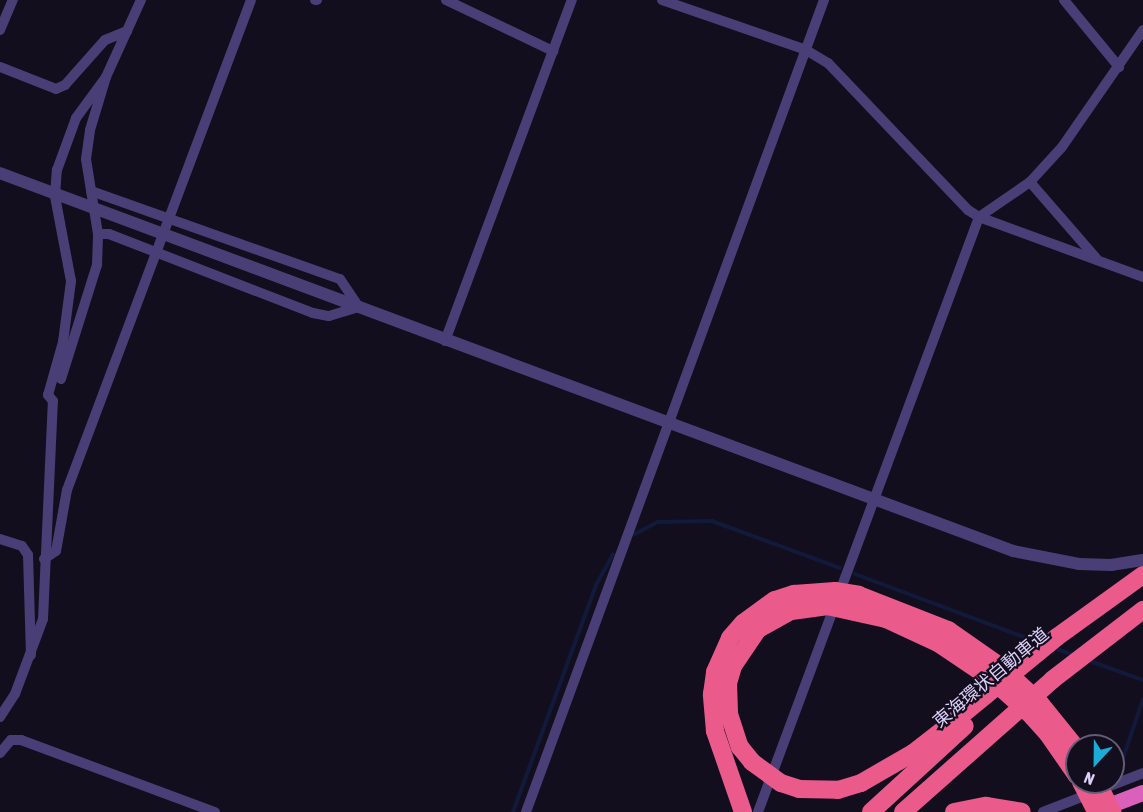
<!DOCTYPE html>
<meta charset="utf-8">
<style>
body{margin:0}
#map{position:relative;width:1143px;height:812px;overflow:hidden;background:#130e1d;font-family:"Asap Condensed","Noto Sans JP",sans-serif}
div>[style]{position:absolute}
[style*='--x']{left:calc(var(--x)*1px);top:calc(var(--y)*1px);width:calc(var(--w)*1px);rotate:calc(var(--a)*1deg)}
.stream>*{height:4px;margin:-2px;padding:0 2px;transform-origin:2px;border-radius:2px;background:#111a3a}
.minor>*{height:10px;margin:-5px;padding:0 5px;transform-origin:5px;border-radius:5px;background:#493f76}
.tertiary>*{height:12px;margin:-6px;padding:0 6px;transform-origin:6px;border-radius:6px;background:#493f76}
.trunk>*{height:16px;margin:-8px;padding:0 8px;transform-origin:8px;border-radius:8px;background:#db60bb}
.motorway>*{height:18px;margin:-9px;padding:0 9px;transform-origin:9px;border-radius:9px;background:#ea5b8b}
span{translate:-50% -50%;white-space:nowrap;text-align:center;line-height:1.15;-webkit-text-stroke:4.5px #130e1d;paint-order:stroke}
.street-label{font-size:18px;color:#dbd0f9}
.north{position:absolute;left:1065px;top:734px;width:60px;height:60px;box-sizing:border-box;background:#130e1d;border:2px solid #635c75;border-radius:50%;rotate:202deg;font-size:16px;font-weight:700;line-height:24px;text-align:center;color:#dbd0f9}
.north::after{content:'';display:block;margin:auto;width:21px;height:27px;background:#1cabd9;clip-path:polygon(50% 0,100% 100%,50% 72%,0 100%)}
</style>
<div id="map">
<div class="stream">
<i style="--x:635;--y:534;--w:26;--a:-28"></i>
<i style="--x:658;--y:522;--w:54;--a:-1.1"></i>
<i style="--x:712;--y:521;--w:136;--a:20.2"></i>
<i style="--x:855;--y:574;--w:197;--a:20.5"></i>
<i style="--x:1053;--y:648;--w:22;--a:18"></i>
<i style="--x:1087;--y:660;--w:59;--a:19.7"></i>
<i style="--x:1119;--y:770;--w:75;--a:-71.3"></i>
<i style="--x:513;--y:812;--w:242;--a:-69.9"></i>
<i style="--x:596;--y:585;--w:35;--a:-61"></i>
</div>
<div class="minor">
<i style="--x:315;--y:0;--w:2;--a:0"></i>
<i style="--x:446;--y:0;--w:119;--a:25.5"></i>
<i style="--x:662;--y:0;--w:152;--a:19.1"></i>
<i style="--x:806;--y:50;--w:26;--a:31"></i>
<i style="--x:828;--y:63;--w:203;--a:46.4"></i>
<i style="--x:968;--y:210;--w:13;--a:32"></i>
<i style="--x:979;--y:217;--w:175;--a:20.1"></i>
<i style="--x:1064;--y:0;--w:87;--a:50.6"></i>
<i style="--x:0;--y:30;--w:33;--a:-67"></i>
<i style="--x:0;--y:67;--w:60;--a:21.4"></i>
<i style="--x:56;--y:89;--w:10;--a:-24"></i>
<i style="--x:65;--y:85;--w:60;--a:-48.4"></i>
<i style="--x:105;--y:40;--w:24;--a:-22"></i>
<i style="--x:1030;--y:182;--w:101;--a:49"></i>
<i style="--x:91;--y:191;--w:264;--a:19.5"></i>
<i style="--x:340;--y:279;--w:34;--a:56"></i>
<i style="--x:98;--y:234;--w:11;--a:0"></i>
<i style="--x:109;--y:234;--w:219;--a:21.2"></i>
<i style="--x:313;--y:313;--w:16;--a:11"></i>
<i style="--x:329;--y:316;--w:31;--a:-17"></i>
<i style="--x:445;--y:341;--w:364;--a:-69.6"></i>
<i style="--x:61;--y:379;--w:120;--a:-72.5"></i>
<i style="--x:97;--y:265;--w:31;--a:-88"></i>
<i style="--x:98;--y:234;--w:76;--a:-99.1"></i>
<i style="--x:86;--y:159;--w:29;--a:-82"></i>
<i style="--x:90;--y:130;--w:55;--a:-73.2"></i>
<i style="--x:106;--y:77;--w:85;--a:-65.6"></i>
<i style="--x:0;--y:539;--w:23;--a:18"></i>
<i style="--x:22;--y:546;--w:11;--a:56"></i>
<i style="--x:28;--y:555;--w:100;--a:88.3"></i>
<i style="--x:44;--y:559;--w:14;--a:-34"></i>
<i style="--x:56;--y:551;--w:62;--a:-79.8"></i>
<i style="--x:67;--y:490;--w:523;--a:-69.42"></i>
<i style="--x:0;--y:717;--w:27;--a:-57"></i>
<i style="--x:15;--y:694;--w:80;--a:-69.5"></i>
<i style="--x:43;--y:619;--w:218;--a:-87.4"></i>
<i style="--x:53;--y:401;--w:8;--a:-130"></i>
<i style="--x:48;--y:395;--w:55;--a:-74.2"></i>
<i style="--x:63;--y:342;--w:62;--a:-82.5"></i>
<i style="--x:71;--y:281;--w:86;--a:-100.7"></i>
<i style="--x:55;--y:196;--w:26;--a:-86"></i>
<i style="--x:57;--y:170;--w:55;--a:-69.9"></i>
<i style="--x:76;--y:118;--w:51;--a:-53.8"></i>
<i style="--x:0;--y:753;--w:17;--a:-50"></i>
<i style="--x:11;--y:740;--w:10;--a:0"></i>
<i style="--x:21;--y:740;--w:207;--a:20.4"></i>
<i style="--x:526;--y:812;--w:865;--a:-69.85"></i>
<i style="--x:758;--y:812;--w:635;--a:-69.62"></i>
<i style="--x:979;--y:217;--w:62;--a:-34.5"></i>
<i style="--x:1030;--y:182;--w:47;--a:-47.6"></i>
<i style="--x:1062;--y:147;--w:142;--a:-55.3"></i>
<i style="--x:1043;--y:812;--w:107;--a:-21.3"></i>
</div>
<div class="tertiary">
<i style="--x:0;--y:173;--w:1081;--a:20.46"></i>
<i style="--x:1013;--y:551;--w:67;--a:11.1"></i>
<i style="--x:1079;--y:564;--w:32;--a:2"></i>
<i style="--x:1111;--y:565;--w:32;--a:-9"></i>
</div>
<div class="trunk">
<i style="--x:1096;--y:811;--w:50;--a:-21"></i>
</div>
<div class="motorway">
<i style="--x:1077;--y:776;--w:51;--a:-124.6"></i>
<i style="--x:1048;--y:734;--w:28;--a:-132"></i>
<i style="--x:1029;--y:713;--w:52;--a:-138.1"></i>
<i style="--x:990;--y:678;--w:63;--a:-146.1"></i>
<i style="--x:938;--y:643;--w:57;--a:-155.2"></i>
<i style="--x:886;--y:619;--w:59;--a:-167.4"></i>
<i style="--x:828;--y:606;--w:37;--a:172"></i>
<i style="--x:791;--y:611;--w:38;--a:151"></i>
<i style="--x:758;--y:629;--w:45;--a:124"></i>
<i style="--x:733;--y:666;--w:18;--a:106"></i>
<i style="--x:728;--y:683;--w:31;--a:88"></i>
<i style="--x:729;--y:714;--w:35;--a:72"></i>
<i style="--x:740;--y:747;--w:19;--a:51"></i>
<i style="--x:752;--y:762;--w:36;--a:36"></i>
<i style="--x:781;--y:783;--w:19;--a:18"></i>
<i style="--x:799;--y:789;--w:39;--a:1"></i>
<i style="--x:838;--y:790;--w:24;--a:-17"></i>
<i style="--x:861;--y:783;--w:60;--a:-30"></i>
<i style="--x:913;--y:753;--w:57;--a:-37.9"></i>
<i style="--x:958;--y:718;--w:128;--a:-39.3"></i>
<i style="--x:1057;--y:637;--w:106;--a:-35.8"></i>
<i style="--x:1081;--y:782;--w:34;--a:63"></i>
<i style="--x:1097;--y:782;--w:34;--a:63"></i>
<i style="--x:743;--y:812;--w:86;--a:-109.1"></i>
<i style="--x:715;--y:731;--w:37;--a:-95"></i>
<i style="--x:712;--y:694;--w:22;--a:-82"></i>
<i style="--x:715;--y:672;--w:37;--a:-66"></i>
<i style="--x:730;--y:638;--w:20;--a:-49"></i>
<i style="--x:743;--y:623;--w:39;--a:-36"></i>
<i style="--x:775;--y:600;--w:20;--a:-18"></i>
<i style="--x:794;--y:594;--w:41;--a:-4.2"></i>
<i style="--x:835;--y:591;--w:24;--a:9"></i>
<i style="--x:859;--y:595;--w:96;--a:21.5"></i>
<i style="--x:948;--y:630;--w:65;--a:34.9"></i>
<i style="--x:1001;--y:667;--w:52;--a:42.6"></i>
<i style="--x:1039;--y:702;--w:60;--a:51"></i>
<i style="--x:871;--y:812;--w:127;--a:-42.5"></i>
<i style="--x:903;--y:812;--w:199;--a:-41.5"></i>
<i style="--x:1052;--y:680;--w:115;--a:-37.6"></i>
<i style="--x:954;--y:812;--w:33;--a:-11"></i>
<i style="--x:986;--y:806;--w:36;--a:9"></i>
</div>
<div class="street-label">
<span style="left:991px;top:678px;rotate:-40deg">東海環状自動車道</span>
</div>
<div class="north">N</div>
</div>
